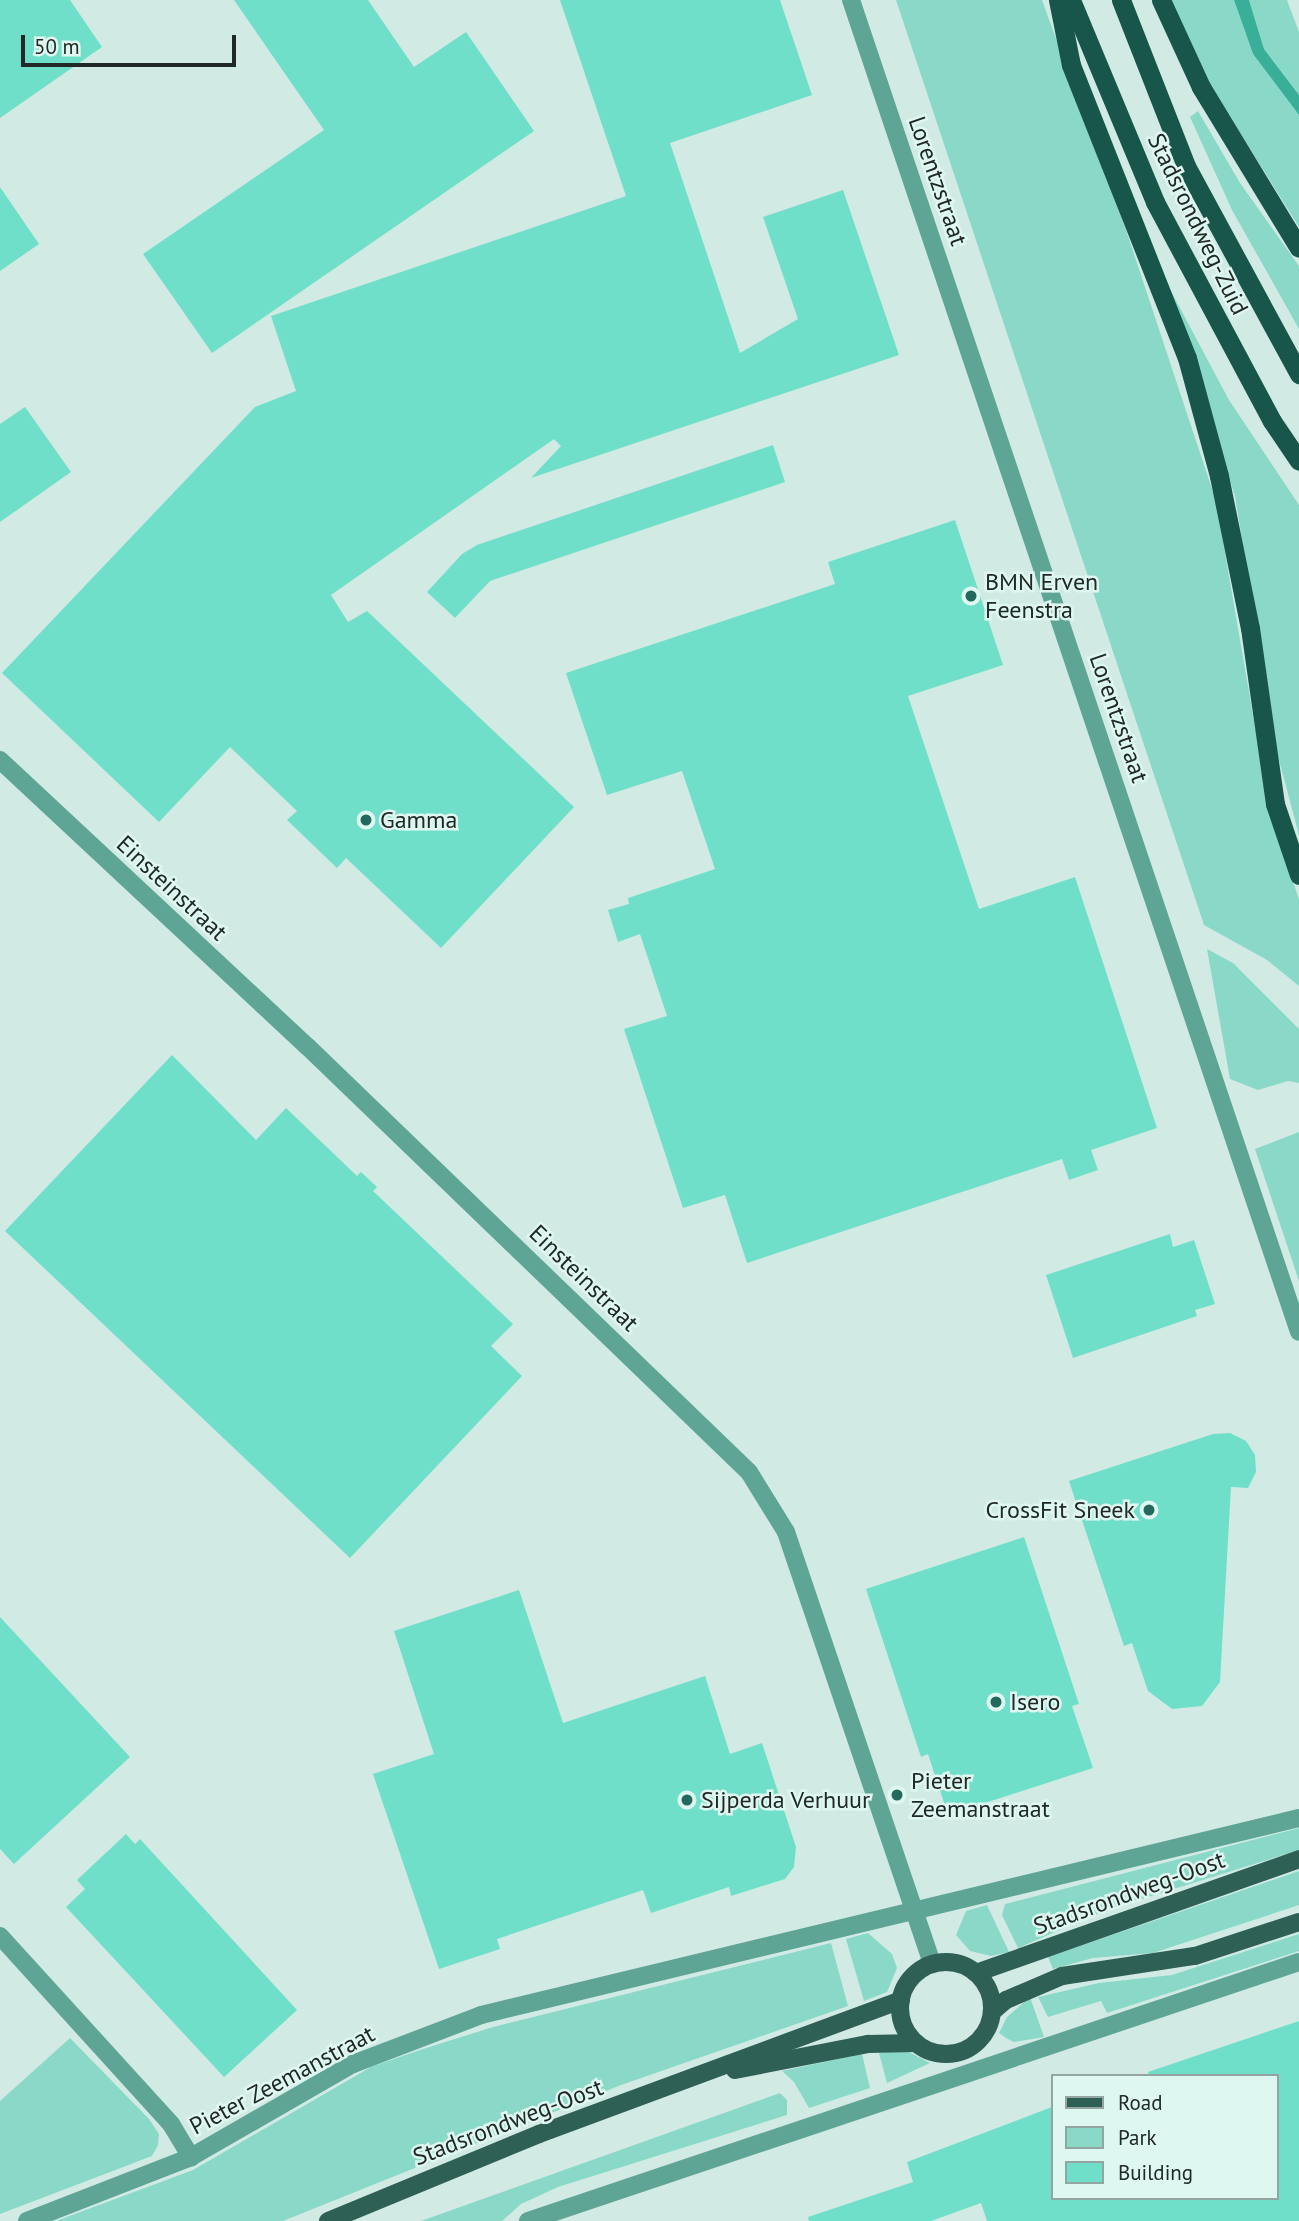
<!DOCTYPE html>
<style>
body{margin:0}
#map{position:relative;width:1299px;height:2221px;overflow:hidden;background:#d2eae4;font-family:"PT Sans",sans-serif}
div>[style]{position:absolute}
[style*='--x']{left:calc(var(--x)*1px);top:calc(var(--y)*1px);width:calc(var(--w)*1px);rotate:calc(var(--a)*1deg)}
.green>*{inset:0;background:#8ad9c8}
.water>*{inset:0;background:#39ae99}
.building>*{inset:0;background:#70dfc9}
.minor>*{height:18px;margin:-9px;padding:0 9px;transform-origin:9px;border-radius:9px;background:#5ea596}
.tertiary>*{height:18px;margin:-9px;padding:0 9px;transform-origin:9px;border-radius:9px;background:#5ea596}
.primary>*{height:18px;margin:-9px;padding:0 9px;transform-origin:9px;border-radius:9px;background:#2e6056}
.primary>.ring{margin:-9px;padding:0;box-sizing:content-box;background:none;border:18px solid #2e6056;border-radius:50%}
.trunk>*{height:19px;margin:-9.5px;padding:0 9.5px;transform-origin:9.5px;border-radius:9.5px;background:#18564b}
.dots>*{width:19px;height:19px;translate:-50% -50%;box-sizing:border-box;border:4px solid #dff7f1;border-radius:50%}
span{translate:-50% -50%;white-space:nowrap;text-align:center;line-height:1.15;-webkit-text-stroke:5px #dff7f1;paint-order:stroke}
.street-label{font-size:24px;color:#202927}
.poi-label{font-size:24px;color:#202927}
.left{translate:0 -50%;text-align:left}
.right{translate:-100% -50%;text-align:right}
.legend{position:absolute;left:1051px;top:2074px;width:228px;height:126px;box-sizing:border-box;background:#dff7f1;border:2px solid #93a5a0;margin:0;padding:9px 12px;list-style:none;font-size:21px;color:#202927}
.legend li{display:flex;align-items:center;gap:14px;height:35px}
.legend b{width:35px;border:2px solid #93a5a0}
.scale{position:absolute;left:21px;top:35px;width:215px;height:32px;box-sizing:border-box;border:4px solid #202927;border-top:0;padding-left:9px;font-size:21px;line-height:24px;white-space:nowrap;color:#202927;-webkit-text-stroke:5px #dff7f1;paint-order:stroke}
</style>
<div id="map">
<div class="green">
<i style="clip-path:polygon(896px 0,1042px 0,1129px 239px,1216px 501px,1271px 819px,1299px 899px,1299px 986px,1267px 960px,1204px 925px)"></i>
<i style="clip-path:polygon(1169px 0,1234px 0,1253px 54px,1299px 115px,1299px 227px,1207px 80px)"></i>
<i style="clip-path:polygon(1249px 0,1287px 0,1299px 32px,1299px 95px,1264px 49px)"></i>
<i style="clip-path:polygon(1198px 111px,1240px 183px,1299px 266px,1299px 329px,1232px 210px,1190px 117px)"></i>
<i style="clip-path:polygon(1156px 263px,1229px 400px,1299px 505px,1299px 835px,1275px 745px,1235px 496px)"></i>
<i style="clip-path:polygon(1207px 949px,1233px 963px,1299px 1029px,1299px 1083px,1288px 1081px,1258px 1090px,1230px 1079px)"></i>
<i style="clip-path:polygon(1299px 1132px,1299px 1281px,1255px 1149px)"></i>
<i style="clip-path:polygon(1299px 1828px,1299px 1850px,1106px 1910px,1018px 1948px,1002px 1915px,1005px 1904px)"></i>
<i style="clip-path:polygon(1299px 1871px,1299px 1905px,1153px 1953px,1093px 1958px,1053px 1969px,1048px 1957px)"></i>
<i style="clip-path:polygon(987px 1905px,1009px 1952px,991px 1956px,970px 1951px,956px 1935px,966px 1911px)"></i>
<i style="clip-path:polygon(868px 1933px,892px 1954px,897px 1968px,887px 1992px,864px 2001px,846px 1939px)"></i>
<i style="clip-path:polygon(1299px 1934px,1299px 1951px,1107px 2013px,1101px 2001px,1048px 2017px,1038px 1997px,1099px 1983px,1172px 1975px)"></i>
<i style="clip-path:polygon(831px 1943px,848px 2006px,621px 2085px,283px 2221px,56px 2221px,193px 2170px,371px 2067px,423px 2049px,493px 2027px)"></i>
<i style="clip-path:polygon(1030px 1997px,1044px 2037px,1014px 2042px,1006px 2038px,999px 2033px,1007px 2017px)"></i>
<i style="clip-path:polygon(70px 2038px,149px 2119px,159px 2134px,158px 2145px,152px 2156px,0 2214px,0 2101px)"></i>
<i style="clip-path:polygon(905px 2050px,930px 2063px,887px 2083px,879px 2053px)"></i>
<i style="clip-path:polygon(862px 2054px,870px 2088px,809px 2108px,794px 2082px,782px 2071px)"></i>
<i style="clip-path:polygon(780px 2093px,787px 2100px,787px 2115px,558px 2187px,521px 2204px,502px 2221px,421px 2221px)"></i>
</div>
<div class="water">
<i style="clip-path:polygon(1234px 0,1249px 0,1264px 49px,1299px 95px,1299px 115px,1253px 54px)"></i>
</div>
<div class="building">
<i style="clip-path:polygon(0 0,70px 0,102px 47px,0 118px)"></i>
<i style="clip-path:polygon(234px 0,368px 0,414px 67px,466px 32px,534px 131px,212px 353px,143px 254px,324px 130px)"></i>
<i style="clip-path:polygon(560px 0,780px 0,812px 95px,670px 143px,740px 353px,798px 319px,763px 217px,843px 190px,899px 355px,531px 478px,561px 446px,554px 439px,331px 595px,348px 622px,367px 611px,574px 807px,441px 948px,346px 858px,337px 868px,287px 820px,297px 811px,230px 747px,159px 822px,2px 673px,255px 407px,296px 391px,271px 316px,626px 196px)"></i>
<i style="clip-path:polygon(0 187px,39px 244px,0 271px)"></i>
<i style="clip-path:polygon(25px 407px,71px 472px,0 522px,0 424px)"></i>
<i style="clip-path:polygon(773px 445px,785px 482px,490px 581px,455px 618px,427px 592px,462px 554px,477px 545px)"></i>
<i style="clip-path:polygon(955px 520px,1003px 665px,908px 696px,979px 909px,1075px 877px,1157px 1128px,1091px 1150px,1098px 1170px,1069px 1180px,1062px 1159px,747px 1263px,725px 1195px,683px 1208px,624px 1029px,667px 1016px,640px 934px,618px 942px,608px 910px,629px 904px,628px 898px,715px 869px,682px 771px,607px 795px,566px 673px,835px 584px,828px 562px)"></i>
<i style="clip-path:polygon(172px 1055px,256px 1140px,286px 1108px,357px 1176px,361px 1172px,377px 1187px,373px 1191px,513px 1324px,491px 1346px,522px 1376px,350px 1558px,5px 1231px)"></i>
<i style="clip-path:polygon(1170px 1234px,1173px 1247px,1194px 1240px,1215px 1304px,1195px 1310px,1197px 1316px,1073px 1358px,1046px 1275px)"></i>
<i style="clip-path:polygon(1230px 1433px,1246px 1441px,1255px 1455px,1256px 1472px,1248px 1488px,1231px 1487px,1220px 1682px,1202px 1706px,1172px 1709px,1148px 1691px,1132px 1643px,1124px 1646px,1069px 1481px,1213px 1434px)"></i>
<i style="clip-path:polygon(1024px 1537px,1079px 1704px,1072px 1706px,1093px 1768px,948px 1815px,928px 1754px,921px 1757px,866px 1589px)"></i>
<i style="clip-path:polygon(519px 1590px,563px 1723px,705px 1676px,730px 1754px,762px 1743px,796px 1847px,794px 1867px,785px 1879px,731px 1896px,729px 1887px,651px 1913px,643px 1890px,497px 1939px,500px 1949px,439px 1969px,373px 1774px,434px 1754px,394px 1631px)"></i>
<i style="clip-path:polygon(0 1617px,130px 1757px,14px 1864px,0 1849px)"></i>
<i style="clip-path:polygon(126px 1834px,135px 1844px,140px 1839px,297px 2010px,224px 2077px,66px 1907px,85px 1889px,77px 1880px)"></i>
<i style="clip-path:polygon(1299px 2021px,1299px 2221px,987px 2221px,981px 2203px,931px 2221px,809px 2221px,808px 2217px,913px 2182px,907px 2162px,1052px 2107px,1052px 2198px,1276px 2198px,1276px 2076px,1149px 2076px,1148px 2072px)"></i>
</div>
<div class="minor">
<i style="--x:0;--y:760;--w:421;--a:43"></i>
<i style="--x:308;--y:1047;--w:612;--a:43.94"></i>
<i style="--x:749;--y:1472;--w:70;--a:58.3"></i>
<i style="--x:786;--y:1532;--w:456;--a:71.3"></i>
<i style="--x:0;--y:1936;--w:254;--a:47.7"></i>
<i style="--x:171;--y:2124;--w:39;--a:59"></i>
<i style="--x:27;--y:2221;--w:176;--a:-21.3"></i>
<i style="--x:191;--y:2157;--w:187;--a:-29.9"></i>
<i style="--x:353;--y:2064;--w:137;--a:-20.9"></i>
<i style="--x:481;--y:2015;--w:841;--a:-13.54"></i>
<i style="--x:528;--y:2221;--w:813;--a:-18.57"></i>
</div>
<div class="tertiary">
<i style="--x:851;--y:0;--w:1405;--a:71.41"></i>
</div>
<div class="primary">
<i class="ring" style="left:900px;top:1962px;width:74px;height:74px"></i>
<i style="--x:976;--y:1973;--w:343;--a:-19.4"></i>
<i style="--x:992;--y:2012;--w:18;--a:-41"></i>
<i style="--x:1006;--y:2000;--w:61;--a:-23.2"></i>
<i style="--x:1062;--y:1976;--w:134;--a:-8.6"></i>
<i style="--x:1195;--y:1956;--w:109;--a:-18.1"></i>
<i style="--x:735;--y:2070;--w:136;--a:-11.1"></i>
<i style="--x:868;--y:2044;--w:48;--a:-1.2"></i>
<i style="--x:328;--y:2221;--w:228;--a:-22.4"></i>
<i style="--x:539;--y:2134;--w:386;--a:-20.3"></i>
</div>
<div class="trunk">
<i style="--x:1058;--y:0;--w:66;--a:78.7"></i>
<i style="--x:1071;--y:65;--w:315;--a:68.4"></i>
<i style="--x:1187;--y:358;--w:122;--a:74.8"></i>
<i style="--x:1219;--y:476;--w:155;--a:78.5"></i>
<i style="--x:1250;--y:628;--w:178;--a:81.9"></i>
<i style="--x:1275;--y:804;--w:75;--a:71.3"></i>
<i style="--x:1071;--y:0;--w:219;--a:67.4"></i>
<i style="--x:1155;--y:202;--w:248;--a:61.9"></i>
<i style="--x:1272;--y:421;--w:48;--a:56"></i>
<i style="--x:1121;--y:0;--w:178;--a:68.6"></i>
<i style="--x:1186;--y:166;--w:237;--a:61.5"></i>
<i style="--x:1161;--y:0;--w:96;--a:65.3"></i>
<i style="--x:1201;--y:87;--w:188;--a:58.7"></i>
</div>
<div class="dots">
<i style="left:971px;top:596px;background:#24695d"></i>
<i style="left:366px;top:820px;background:#24695d"></i>
<i style="left:1149px;top:1510px;background:#24695d"></i>
<i style="left:996px;top:1702px;background:#24695d"></i>
<i style="left:897px;top:1795px;background:#24695d"></i>
<i style="left:687px;top:1800px;background:#24695d"></i>
</div>
<div class="street-label">
<span style="left:938px;top:181px;rotate:71deg">Lorentzstraat</span>
<span style="left:1198px;top:224px;rotate:64deg">Stadsrondweg-Zuid</span>
<span style="left:1119px;top:718px;rotate:71deg">Lorentzstraat</span>
<span style="left:172px;top:888px;rotate:43deg">Einsteinstraat</span>
<span style="left:584px;top:1278px;rotate:44deg">Einsteinstraat</span>
<span style="left:1129px;top:1893px;rotate:-20deg">Stadsrondweg-Oost</span>
<span style="left:282px;top:2080px;rotate:-28deg">Pieter Zeemanstraat</span>
<span style="left:508px;top:2122px;rotate:-21deg">Stadsrondweg-Oost</span>
</div>
<div class="poi-label">
<span class="left" style="left:985px;top:596px">BMN Erven<br>Feenstra</span>
<span class="left" style="left:380px;top:820px">Gamma</span>
<span class="right" style="left:1135px;top:1510px">CrossFit Sneek</span>
<span class="left" style="left:1010px;top:1702px">Isero</span>
<span class="left" style="left:911px;top:1795px">Pieter<br>Zeemanstraat</span>
<span class="left" style="left:701px;top:1800px">Sijperda Verhuur</span>
</div>
<ul class="legend">
<li><b style="height:9px;background:#2e6056"></b>Road</li>
<li><b style="height:19px;background:#8ad9c8"></b>Park</li>
<li><b style="height:19px;background:#70dfc9"></b>Building</li>
</ul>
<div class="scale">50 m</div>
</div>
